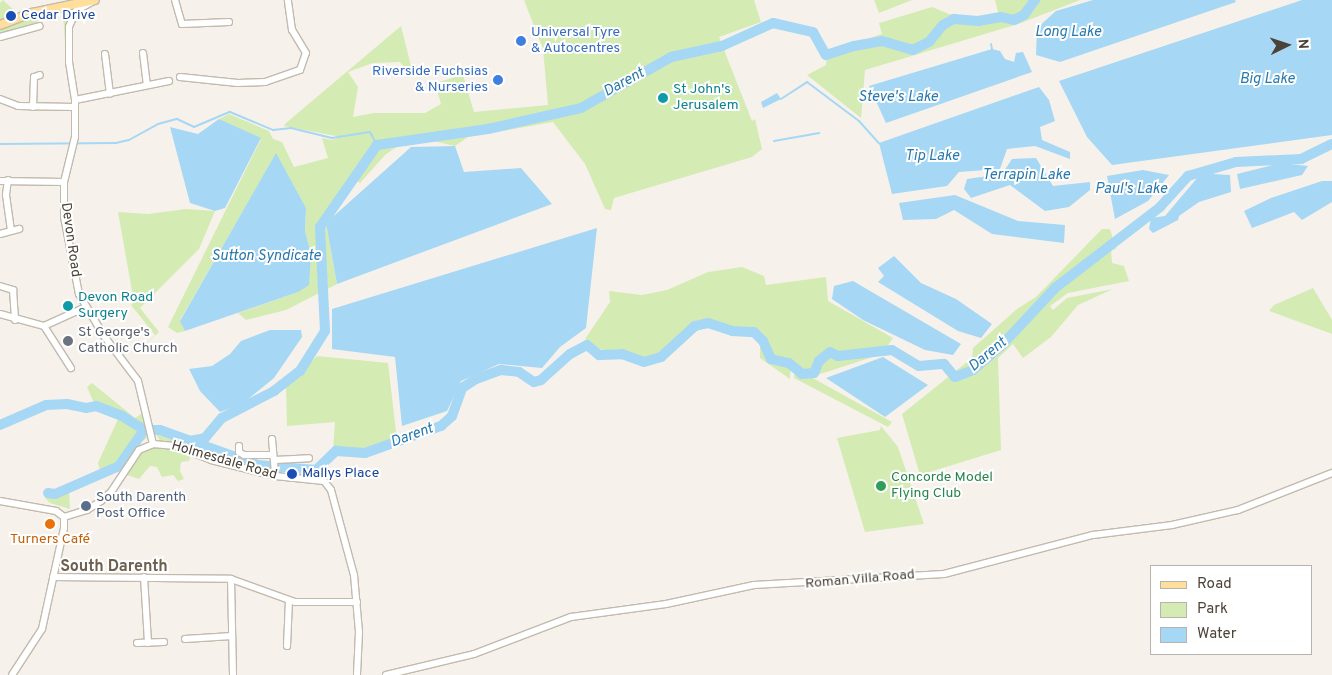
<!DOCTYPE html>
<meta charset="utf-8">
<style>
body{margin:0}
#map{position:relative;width:1332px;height:675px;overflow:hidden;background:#f6f2eb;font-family:Overpass,sans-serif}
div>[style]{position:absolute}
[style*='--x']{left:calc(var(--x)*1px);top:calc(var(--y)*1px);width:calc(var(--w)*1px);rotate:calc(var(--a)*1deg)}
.green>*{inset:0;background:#d4ebb3}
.water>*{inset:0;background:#a6d7f4}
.stream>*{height:2px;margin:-1px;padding:0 1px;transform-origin:1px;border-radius:1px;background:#a6d7f4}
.river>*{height:10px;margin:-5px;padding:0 5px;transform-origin:5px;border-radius:5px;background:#a6d7f4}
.roads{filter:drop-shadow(1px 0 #c2baad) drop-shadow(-1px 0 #c2baad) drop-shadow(0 1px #c2baad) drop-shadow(0 -1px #c2baad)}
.minor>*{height:6px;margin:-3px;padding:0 3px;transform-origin:3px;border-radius:3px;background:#fff}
.major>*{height:8px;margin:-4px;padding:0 4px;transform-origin:4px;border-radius:4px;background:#ffdf9b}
.dots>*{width:14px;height:14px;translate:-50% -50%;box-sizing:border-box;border:2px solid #fff;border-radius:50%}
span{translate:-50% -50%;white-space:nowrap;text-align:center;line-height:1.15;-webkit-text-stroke:4px #fff;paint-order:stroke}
.transit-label{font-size:14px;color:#164399}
.left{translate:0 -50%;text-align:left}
.shop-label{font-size:14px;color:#366cbe}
.right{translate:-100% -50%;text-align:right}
.culture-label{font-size:14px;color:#0d838f}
.street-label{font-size:14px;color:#4b4338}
.worship-label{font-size:14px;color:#5b616d}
.leisure-label{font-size:14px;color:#27864d}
.service-label{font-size:14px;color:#4e5e75}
.food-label{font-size:14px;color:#c56008}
.water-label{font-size:15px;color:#2879ac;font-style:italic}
.quarter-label{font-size:16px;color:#6e604f;font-weight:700}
.legend{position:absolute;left:1150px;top:565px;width:162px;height:90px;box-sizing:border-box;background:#fff;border:1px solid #b7b4af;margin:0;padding:6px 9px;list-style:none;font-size:15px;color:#4b4338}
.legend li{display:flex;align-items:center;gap:10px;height:25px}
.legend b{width:25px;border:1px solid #b7b4af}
.north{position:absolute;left:1262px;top:20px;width:50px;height:50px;-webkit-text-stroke:4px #fff;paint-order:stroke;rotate:86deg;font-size:14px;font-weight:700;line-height:20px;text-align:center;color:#4b4338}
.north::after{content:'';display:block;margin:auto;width:18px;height:22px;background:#4b4338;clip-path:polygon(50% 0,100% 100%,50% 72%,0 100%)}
</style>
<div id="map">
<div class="green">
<i style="clip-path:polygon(3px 0,16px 12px,0 21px,0 3px)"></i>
<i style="clip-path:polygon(524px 0,754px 0,761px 22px,719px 37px,752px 121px,755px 119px,762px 149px,752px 157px,614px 198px,611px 210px,605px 209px,585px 164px,553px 122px,468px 137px,455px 146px,424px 139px,402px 143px,385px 155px,360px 183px,351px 177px,320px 220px,326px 223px,337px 284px,286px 310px,246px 320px,238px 313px,298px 292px,311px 254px,305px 231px,306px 208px,276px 154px,180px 320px,185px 331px,177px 333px,168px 327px,261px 139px,219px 119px,229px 114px,269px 131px,273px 139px,282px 142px,294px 167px,328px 158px,322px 138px,332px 140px,341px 137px,284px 126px,286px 123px,401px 26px,414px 78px,400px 62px,373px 63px,348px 72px,358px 87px,353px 117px,374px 113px,425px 113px,441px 104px,435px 83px,463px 75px,474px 112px,548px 105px,543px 49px)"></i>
<i style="clip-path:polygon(874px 0,912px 0,879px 13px)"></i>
<i style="clip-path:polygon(995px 0,1080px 0,1021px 23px,865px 70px,861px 118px,807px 75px,826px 65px,827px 52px,882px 34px,879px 23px,932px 7px,949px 14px,980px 19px,999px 16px)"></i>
<i style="clip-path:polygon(82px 5px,69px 18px,65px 44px,63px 13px,55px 14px,55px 11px)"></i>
<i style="clip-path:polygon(41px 16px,35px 24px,0 35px,0 29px)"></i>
<i style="clip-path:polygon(186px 209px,215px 211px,199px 249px,140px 308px,159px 332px,131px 358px,155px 335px,131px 305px,134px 302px,118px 212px,148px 214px)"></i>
<i style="clip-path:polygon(1102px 229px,1110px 229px,1116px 249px,1111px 250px,1112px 263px,1124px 266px,1129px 281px,1068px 293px,1050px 306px,1053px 310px,1067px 298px,1113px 289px,1078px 305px,1051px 337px,1023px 358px,1013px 344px,998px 358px,1001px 450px,920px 475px,902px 414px,972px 358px,973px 348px,1017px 309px,1036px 297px)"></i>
<i style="clip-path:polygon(742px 267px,764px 276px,766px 285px,826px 277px,828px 301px,893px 338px,882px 354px,811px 377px,892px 422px,888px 427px,794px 378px,795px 367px,791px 363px,790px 379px,760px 358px,760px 331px,706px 322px,688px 328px,658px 356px,642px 358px,599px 349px,585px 339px,610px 302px,609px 291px,642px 295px,667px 290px,708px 272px)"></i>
<i style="clip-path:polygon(1313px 288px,1332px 320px,1332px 334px,1269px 311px,1274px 305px)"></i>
<i style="clip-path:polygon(317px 356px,388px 363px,397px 440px,365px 451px,333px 451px,335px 422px,287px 426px,286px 387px)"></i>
<i style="clip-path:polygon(92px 383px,135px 418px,143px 413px,145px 425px,137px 434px,147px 435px,147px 438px,138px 444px,119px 472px,112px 468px,100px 471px,98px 463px,118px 419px,97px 410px,87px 387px)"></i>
<i style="clip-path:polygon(881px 426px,898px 447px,924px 524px,865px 532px,837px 438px,880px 430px)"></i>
<i style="clip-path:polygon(156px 434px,182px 442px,192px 446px,192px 449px,160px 441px)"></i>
<i style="clip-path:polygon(151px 448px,166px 448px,191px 455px,189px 461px,181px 462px,180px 471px,184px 479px,178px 481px,173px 475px,162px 477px,157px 467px,150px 466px,139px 479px,127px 475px,140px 455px)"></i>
<i style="clip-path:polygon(69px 490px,70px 509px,50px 503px,45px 498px,45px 494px,56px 496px)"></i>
</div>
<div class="water">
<i style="clip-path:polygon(1093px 0,1235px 0,1236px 2px,1060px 62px,1036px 55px,1037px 28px,1056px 11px)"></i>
<i style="clip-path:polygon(1302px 0,1332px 0,1332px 135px,1112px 165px,1087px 137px,1059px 81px)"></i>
<i style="clip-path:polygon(992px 49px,1000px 51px,1005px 59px,1014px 62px,1016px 53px,1023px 52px,1032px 72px,886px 123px,869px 86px)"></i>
<i style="clip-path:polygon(1039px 87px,1049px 100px,1055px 121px,1040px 127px,1042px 140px,1070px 152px,1070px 159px,1035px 146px,1007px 149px,1000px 169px,959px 172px,947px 186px,892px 194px,879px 143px)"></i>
<i style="clip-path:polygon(777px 93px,781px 99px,763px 108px,761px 102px)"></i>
<i style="clip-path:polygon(219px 119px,261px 138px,225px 208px,215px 211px,190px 203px,170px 127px,198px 134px)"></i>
<i style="clip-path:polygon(455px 146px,464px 172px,521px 168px,552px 204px,337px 284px,326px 223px,411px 147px)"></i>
<i style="clip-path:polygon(276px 153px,306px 208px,305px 231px,311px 254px,309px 285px,298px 292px,185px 331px,180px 321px)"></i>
<i style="clip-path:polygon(1036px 158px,1053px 186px,1090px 182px,1090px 190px,1069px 207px,1045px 211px,1010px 185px,971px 198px,964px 189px,967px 179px,1002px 174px,1012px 159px)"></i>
<i style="clip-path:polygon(1281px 163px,1308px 166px,1302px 175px,1240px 189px,1237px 174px)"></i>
<i style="clip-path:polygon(1143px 170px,1169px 175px,1148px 201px,1115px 219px,1107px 176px)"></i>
<i style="clip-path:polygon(1212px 174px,1230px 175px,1231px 192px,1199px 202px,1179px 216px,1178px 220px,1153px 233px,1149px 229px,1151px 218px,1165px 216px,1198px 177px)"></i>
<i style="clip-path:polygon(1322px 181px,1332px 181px,1332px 202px,1302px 220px,1294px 212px,1252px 228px,1244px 211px,1271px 198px)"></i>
<i style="clip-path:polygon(955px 195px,1018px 221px,1065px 225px,1064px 243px,992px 234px,954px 210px,936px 219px,903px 220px,899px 203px)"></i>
<i style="clip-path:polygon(597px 228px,586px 328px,560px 347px,542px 368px,499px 364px,461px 381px,447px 411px,402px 426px,395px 357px,332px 349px,332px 309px)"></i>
<i style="clip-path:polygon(894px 256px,921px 283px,956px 299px,992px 324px,981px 338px,958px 331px,878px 282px,884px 276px,878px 268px)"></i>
<i style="clip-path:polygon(853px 281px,961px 344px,953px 355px,925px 350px,863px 320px,832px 299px,834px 286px)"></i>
<i style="clip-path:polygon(270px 330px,301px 330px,302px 337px,274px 378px,242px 404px,220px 412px,200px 391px,189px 369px,212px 366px,230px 354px,241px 341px)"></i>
<i style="clip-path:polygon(883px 357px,928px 385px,885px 417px,826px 378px)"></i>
</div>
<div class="stream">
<i style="--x:991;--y:44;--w:5;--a:79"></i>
<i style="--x:781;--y:99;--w:31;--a:-33"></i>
<i style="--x:807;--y:82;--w:65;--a:36.9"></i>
<i style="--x:859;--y:121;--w:30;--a:48"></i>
<i style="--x:774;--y:141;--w:46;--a:-10.1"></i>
<i style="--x:0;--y:144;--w:116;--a:-0.5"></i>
<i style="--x:116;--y:143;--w:13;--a:-13"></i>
<i style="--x:129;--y:140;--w:33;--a:-29"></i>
<i style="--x:158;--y:124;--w:20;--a:-15"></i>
<i style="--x:177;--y:119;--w:19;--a:25"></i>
<i style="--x:194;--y:127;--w:39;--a:-23"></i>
<i style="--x:230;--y:112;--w:47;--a:22.7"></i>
<i style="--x:273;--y:130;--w:18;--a:-6"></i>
<i style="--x:291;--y:128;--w:42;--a:13.7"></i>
<i style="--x:332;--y:138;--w:38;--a:-9"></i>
<i style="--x:370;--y:132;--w:15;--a:62"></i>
</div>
<div class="river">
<i style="--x:0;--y:425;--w:50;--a:-23.5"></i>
<i style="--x:46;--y:405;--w:21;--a:-3"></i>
<i style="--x:67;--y:404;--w:19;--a:12"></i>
<i style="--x:86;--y:408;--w:10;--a:-11"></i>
<i style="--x:96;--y:406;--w:28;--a:21"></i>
<i style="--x:122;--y:416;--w:26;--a:32"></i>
<i style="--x:144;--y:430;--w:16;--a:0"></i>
<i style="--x:160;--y:430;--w:104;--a:19.7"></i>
<i style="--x:258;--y:465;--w:58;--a:4.9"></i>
<i style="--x:316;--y:470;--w:28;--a:-44"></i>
<i style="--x:336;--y:451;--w:29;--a:4"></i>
<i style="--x:365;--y:453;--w:81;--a:-19.6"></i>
<i style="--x:441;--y:426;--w:15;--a:-42"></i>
<i style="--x:452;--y:416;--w:30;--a:-70"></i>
<i style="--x:462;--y:388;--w:17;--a:-33"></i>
<i style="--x:476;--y:379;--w:27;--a:-20"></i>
<i style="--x:501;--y:370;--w:18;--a:6"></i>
<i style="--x:519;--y:372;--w:18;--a:34"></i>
<i style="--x:534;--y:382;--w:7;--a:-16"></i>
<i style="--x:541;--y:380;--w:39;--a:-42"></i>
<i style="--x:570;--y:354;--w:19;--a:-28"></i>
<i style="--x:587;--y:345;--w:16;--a:40"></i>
<i style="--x:599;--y:355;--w:23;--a:-2"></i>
<i style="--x:622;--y:354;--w:23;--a:20"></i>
<i style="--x:644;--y:362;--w:18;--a:-16"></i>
<i style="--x:661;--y:357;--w:46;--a:-42.4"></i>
<i style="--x:695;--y:326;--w:13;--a:-13"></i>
<i style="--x:708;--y:323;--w:25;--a:18"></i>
<i style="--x:732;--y:331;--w:22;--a:3"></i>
<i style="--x:754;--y:332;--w:13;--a:45"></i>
<i style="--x:763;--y:341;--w:20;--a:66"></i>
<i style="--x:771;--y:359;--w:18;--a:13"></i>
<i style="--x:789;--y:363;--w:17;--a:40"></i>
<i style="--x:802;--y:374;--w:12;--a:-5"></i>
<i style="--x:814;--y:373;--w:13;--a:-67"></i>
<i style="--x:819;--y:361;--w:14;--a:-39"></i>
<i style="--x:830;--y:352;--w:9;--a:27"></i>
<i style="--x:838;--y:356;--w:54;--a:-6.3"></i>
<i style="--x:892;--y:350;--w:31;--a:31"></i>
<i style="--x:919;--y:366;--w:25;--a:-5"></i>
<i style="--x:944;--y:364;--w:17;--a:50"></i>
<i style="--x:955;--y:377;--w:19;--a:-21"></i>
<i style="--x:973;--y:370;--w:37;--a:-41"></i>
<i style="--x:1001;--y:346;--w:79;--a:-47"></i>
<i style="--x:1055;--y:288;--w:133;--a:-37.6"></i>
<i style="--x:1160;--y:207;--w:42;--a:-47.9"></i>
<i style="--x:1188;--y:176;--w:50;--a:-16.3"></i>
<i style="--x:1236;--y:162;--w:65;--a:-2.6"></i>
<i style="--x:1301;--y:159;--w:34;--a:-26"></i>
<i style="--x:190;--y:441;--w:15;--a:-11"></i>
<i style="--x:205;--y:438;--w:26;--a:-50"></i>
<i style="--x:222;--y:418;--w:59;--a:-27.4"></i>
<i style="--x:274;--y:391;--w:33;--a:-38"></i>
<i style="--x:300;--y:371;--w:47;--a:-58"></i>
<i style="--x:325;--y:331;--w:104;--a:-92.8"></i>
<i style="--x:320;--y:227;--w:100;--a:-55.2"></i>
<i style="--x:377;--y:145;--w:112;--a:-8.2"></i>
<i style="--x:488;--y:129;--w:95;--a:-12.7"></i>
<i style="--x:581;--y:108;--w:103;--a:-29.5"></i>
<i style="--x:671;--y:57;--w:52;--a:-12.2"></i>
<i style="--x:722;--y:46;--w:56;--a:-24.3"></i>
<i style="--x:773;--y:23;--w:41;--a:12.7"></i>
<i style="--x:813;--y:32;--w:26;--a:61"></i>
<i style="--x:826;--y:55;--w:29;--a:-18"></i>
<i style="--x:854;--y:46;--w:28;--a:-10"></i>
<i style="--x:882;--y:41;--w:32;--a:16"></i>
<i style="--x:913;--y:50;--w:18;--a:-27"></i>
<i style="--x:929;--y:42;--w:22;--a:-51"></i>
<i style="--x:943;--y:25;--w:13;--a:-29"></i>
<i style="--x:954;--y:19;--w:24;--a:5"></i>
<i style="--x:978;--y:21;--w:23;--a:-10"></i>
<i style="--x:1001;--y:17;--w:13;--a:13"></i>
<i style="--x:1014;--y:20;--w:11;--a:-27"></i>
<i style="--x:1024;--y:15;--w:19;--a:-54"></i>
<i style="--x:48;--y:493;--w:7;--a:8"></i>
<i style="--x:55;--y:494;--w:70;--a:-23.6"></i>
<i style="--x:119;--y:466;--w:44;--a:-55.2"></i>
</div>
<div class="roads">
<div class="minor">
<i style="--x:175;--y:0;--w:25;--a:74"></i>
<i style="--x:182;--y:24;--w:47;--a:-2.4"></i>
<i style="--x:92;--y:2;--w:18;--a:151"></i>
<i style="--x:76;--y:11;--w:17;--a:114"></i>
<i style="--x:69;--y:27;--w:35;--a:90"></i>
<i style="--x:69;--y:62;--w:38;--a:81"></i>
<i style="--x:75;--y:100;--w:37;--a:90"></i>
<i style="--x:75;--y:137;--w:46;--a:103.7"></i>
<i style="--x:64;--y:182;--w:35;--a:90"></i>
<i style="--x:64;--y:217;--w:78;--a:79"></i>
<i style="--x:79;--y:294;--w:49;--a:59.2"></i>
<i style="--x:104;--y:336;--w:56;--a:52.9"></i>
<i style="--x:138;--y:381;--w:65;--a:76.6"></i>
<i style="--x:0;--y:37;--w:41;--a:-15.4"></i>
<i style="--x:143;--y:53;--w:32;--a:83"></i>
<i style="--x:105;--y:54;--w:40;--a:82.9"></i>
<i style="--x:180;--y:77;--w:58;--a:5.9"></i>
<i style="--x:238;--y:83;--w:27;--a:-2"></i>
<i style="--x:265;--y:82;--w:37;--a:-19"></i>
<i style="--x:300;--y:70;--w:18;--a:-71"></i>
<i style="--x:306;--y:53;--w:27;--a:-121"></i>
<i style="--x:292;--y:30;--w:30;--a:-98"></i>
<i style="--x:0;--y:99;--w:19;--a:21"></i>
<i style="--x:18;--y:106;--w:57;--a:1"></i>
<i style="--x:75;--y:100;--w:96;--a:-11.4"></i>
<i style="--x:33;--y:107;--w:30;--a:-88"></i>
<i style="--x:34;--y:77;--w:6;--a:-18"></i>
<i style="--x:8;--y:180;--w:15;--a:98"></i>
<i style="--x:6;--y:195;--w:34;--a:82"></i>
<i style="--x:0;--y:181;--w:64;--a:0.9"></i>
<i style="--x:0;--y:234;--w:20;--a:-15"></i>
<i style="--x:0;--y:286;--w:14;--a:17"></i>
<i style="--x:13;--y:290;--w:30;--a:86"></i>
<i style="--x:0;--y:314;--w:46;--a:15.3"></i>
<i style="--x:44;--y:326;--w:46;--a:-24.3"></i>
<i style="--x:44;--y:326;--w:50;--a:57.3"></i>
<i style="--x:272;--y:439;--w:37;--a:85"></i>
<i style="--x:239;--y:446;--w:6;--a:90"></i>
<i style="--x:239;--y:452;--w:6;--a:31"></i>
<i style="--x:244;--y:455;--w:29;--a:0"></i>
<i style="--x:275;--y:460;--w:34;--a:-3"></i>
<i style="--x:0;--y:501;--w:57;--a:10.1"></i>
<i style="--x:56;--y:511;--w:10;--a:37"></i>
<i style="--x:64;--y:517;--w:24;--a:-17"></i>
<i style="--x:87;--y:510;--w:17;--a:-33"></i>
<i style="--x:101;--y:501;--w:13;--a:-42"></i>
<i style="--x:111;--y:492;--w:50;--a:-56.3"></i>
<i style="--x:139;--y:450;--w:15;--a:-23"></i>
<i style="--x:153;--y:444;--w:22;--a:5"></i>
<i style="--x:175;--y:446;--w:39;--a:21"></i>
<i style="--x:211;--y:460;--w:66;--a:14"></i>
<i style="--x:275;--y:476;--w:49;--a:5.8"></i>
<i style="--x:324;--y:481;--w:11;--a:52"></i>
<i style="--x:331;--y:490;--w:88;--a:74.9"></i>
<i style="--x:354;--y:575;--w:57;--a:85"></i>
<i style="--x:359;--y:632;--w:43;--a:92.7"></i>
<i style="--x:53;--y:577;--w:178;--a:0.6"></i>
<i style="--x:231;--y:579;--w:68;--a:19.8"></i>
<i style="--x:295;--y:602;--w:62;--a:0"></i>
<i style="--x:144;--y:577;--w:66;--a:86.5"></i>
<i style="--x:231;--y:579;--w:96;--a:88.8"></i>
<i style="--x:185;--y:639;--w:47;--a:-3.7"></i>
<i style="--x:137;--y:643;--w:27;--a:-2"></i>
<i style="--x:287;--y:646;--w:45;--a:-87.5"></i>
<i style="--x:12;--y:675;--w:55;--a:-56.9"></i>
<i style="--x:42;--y:629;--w:103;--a:-77.7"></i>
<i style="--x:64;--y:528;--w:11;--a:-90"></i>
<i style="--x:386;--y:675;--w:90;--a:-13.4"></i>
<i style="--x:474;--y:654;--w:104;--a:-20.9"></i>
<i style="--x:571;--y:617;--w:96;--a:-7.8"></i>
<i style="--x:666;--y:604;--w:90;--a:-12.2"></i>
<i style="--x:754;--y:585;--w:190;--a:-3.3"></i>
<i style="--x:944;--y:574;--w:154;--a:-14.7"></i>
<i style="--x:1093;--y:535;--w:80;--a:-7.2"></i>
<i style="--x:1172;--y:525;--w:68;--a:-12.8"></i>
<i style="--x:1238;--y:510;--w:101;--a:-21.5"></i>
</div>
<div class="major">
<i style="--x:0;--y:25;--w:34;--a:-21"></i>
<i style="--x:32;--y:13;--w:64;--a:-11.7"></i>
</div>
</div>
<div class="dots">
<i style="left:11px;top:16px;background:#1a4fb4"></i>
<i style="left:521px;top:41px;background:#3f7fe0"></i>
<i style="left:498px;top:80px;background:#3f7fe0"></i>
<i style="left:663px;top:98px;background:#0f9aa8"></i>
<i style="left:68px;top:306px;background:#0f9aa8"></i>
<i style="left:68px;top:341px;background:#6b7280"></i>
<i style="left:292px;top:474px;background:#1a4fb4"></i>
<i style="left:881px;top:486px;background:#2e9e5b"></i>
<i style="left:86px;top:506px;background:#5c6f8a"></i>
<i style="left:50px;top:524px;background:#e8710a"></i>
</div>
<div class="transit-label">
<span class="left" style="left:21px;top:16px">Cedar Drive</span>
<span class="left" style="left:302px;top:474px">Mallys Place</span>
</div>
<div class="shop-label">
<span class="left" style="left:531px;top:41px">Universal Tyre<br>&amp; Autocentres</span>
<span class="right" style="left:488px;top:80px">Riverside Fuchsias<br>&amp; Nurseries</span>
</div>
<div class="culture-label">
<span class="left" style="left:673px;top:98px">St John's<br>Jerusalem</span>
<span class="left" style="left:78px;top:306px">Devon Road<br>Surgery</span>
</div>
<div class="street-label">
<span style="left:70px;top:240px;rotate:82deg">Devon Road</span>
<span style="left:224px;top:461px;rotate:16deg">Holmesdale Road</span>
<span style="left:860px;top:580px;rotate:-5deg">Roman Villa Road</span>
</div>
<div class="worship-label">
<span class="left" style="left:78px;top:341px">St George's<br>Catholic Church</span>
</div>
<div class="leisure-label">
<span class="left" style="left:891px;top:486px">Concorde Model<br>Flying Club</span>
</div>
<div class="service-label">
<span class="left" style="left:96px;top:506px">South Darenth<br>Post Office</span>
</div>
<div class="food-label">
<span style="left:50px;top:540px">Turners Café</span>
</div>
<div class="water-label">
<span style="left:1068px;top:33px">Long Lake</span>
<span style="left:1267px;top:80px">Big Lake</span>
<span style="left:624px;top:83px;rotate:-29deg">Darent</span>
<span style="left:898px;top:98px">Steve's Lake</span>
<span style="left:932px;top:157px">Tip Lake</span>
<span style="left:1026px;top:176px">Terrapin Lake</span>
<span style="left:1131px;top:190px">Paul's Lake</span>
<span style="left:266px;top:257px">Sutton Syndicate</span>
<span style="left:988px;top:355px;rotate:-40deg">Darent</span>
<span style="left:412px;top:436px;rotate:-20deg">Darent</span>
</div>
<div class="quarter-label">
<span style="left:114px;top:567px">South Darenth</span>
</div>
<ul class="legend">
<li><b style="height:6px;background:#ffdf9b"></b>Road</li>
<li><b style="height:14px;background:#d4ebb3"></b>Park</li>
<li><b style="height:14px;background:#a6d7f4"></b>Water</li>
</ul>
<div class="north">N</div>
</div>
